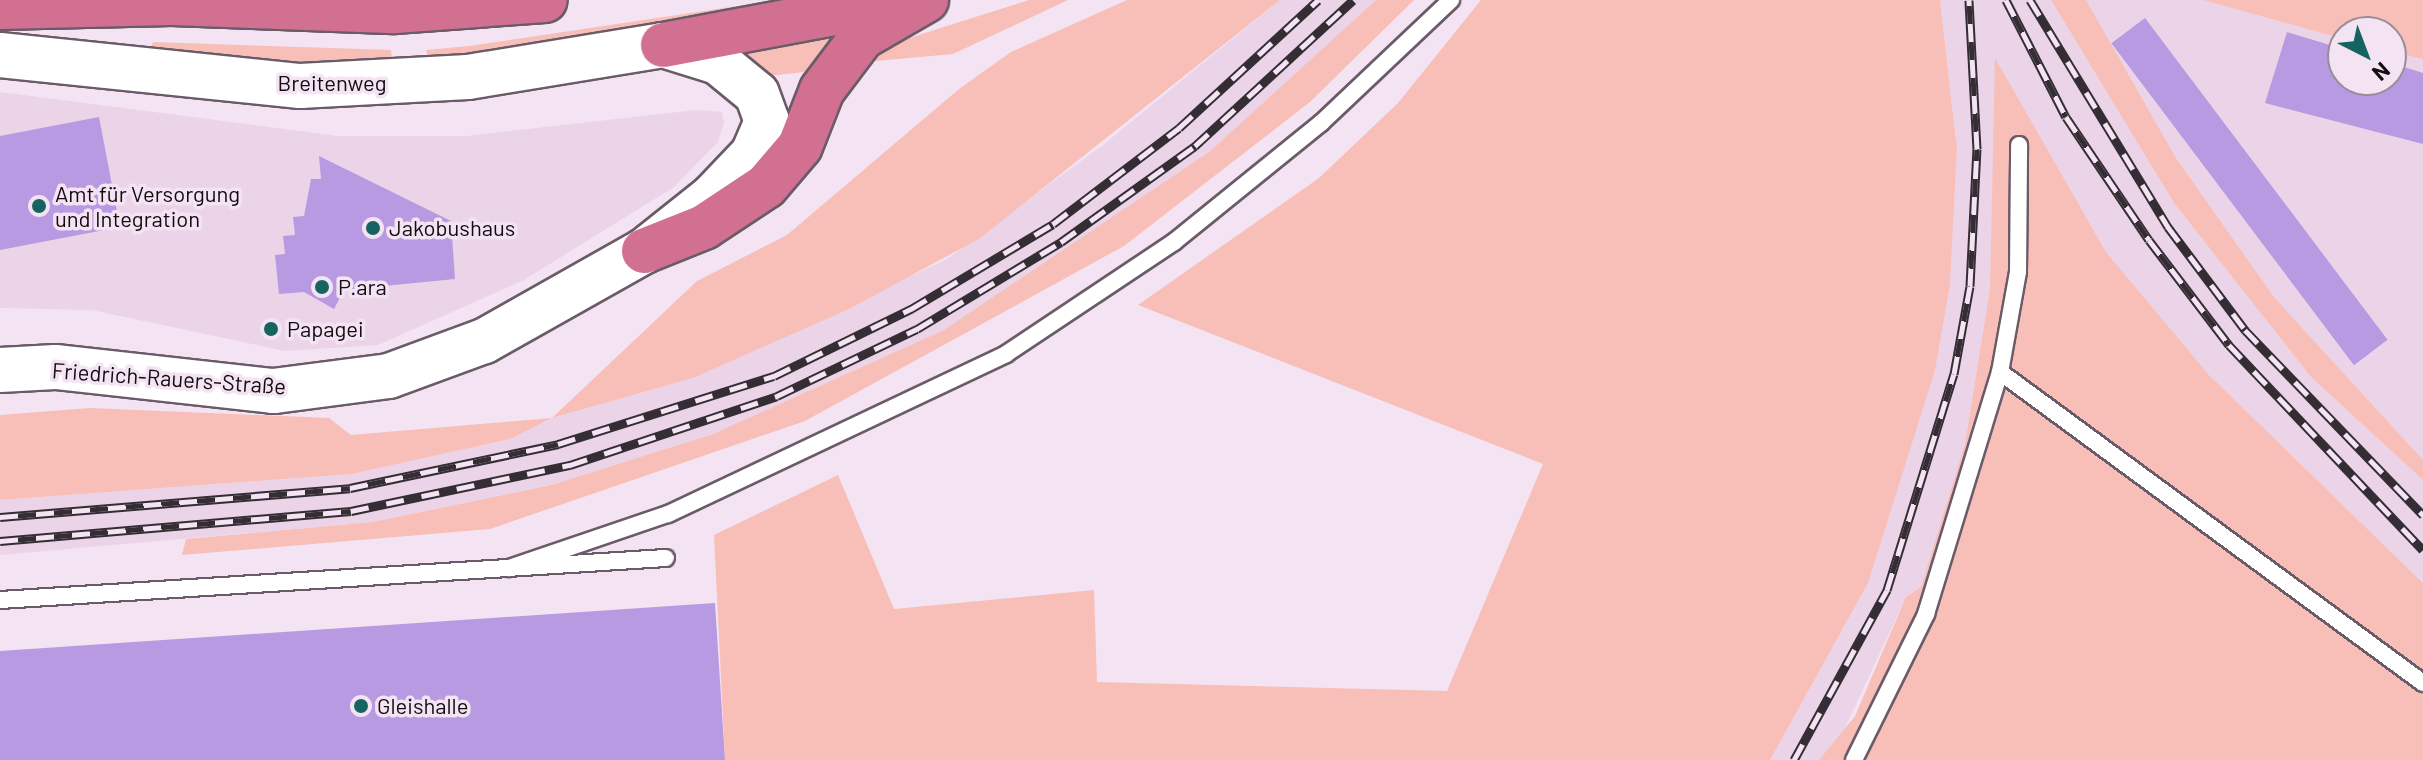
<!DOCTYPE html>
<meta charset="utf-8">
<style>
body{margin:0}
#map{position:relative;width:2423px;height:760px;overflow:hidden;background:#f4e3f2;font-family:Barlow,sans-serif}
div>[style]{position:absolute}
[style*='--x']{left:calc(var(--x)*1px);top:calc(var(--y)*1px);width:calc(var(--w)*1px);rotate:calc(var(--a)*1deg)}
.built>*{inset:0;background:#ebd3e8}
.green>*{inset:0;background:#f8bfb8}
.building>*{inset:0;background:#b79ae1;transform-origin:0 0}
.roads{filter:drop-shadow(2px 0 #6a5b68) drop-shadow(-2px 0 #6a5b68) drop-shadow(0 2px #6a5b68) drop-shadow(0 -2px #6a5b68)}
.lane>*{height:16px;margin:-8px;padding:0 8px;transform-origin:8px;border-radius:8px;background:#fff}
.secondary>*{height:44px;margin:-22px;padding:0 22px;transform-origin:22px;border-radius:22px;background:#fff}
.highway>*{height:44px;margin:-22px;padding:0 22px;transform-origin:22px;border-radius:22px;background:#d27092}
.rail>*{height:9px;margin-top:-4.5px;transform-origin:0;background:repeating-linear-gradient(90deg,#f4e3f2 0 18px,#352d34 0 36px);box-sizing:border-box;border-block:2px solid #352d34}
.dots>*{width:22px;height:22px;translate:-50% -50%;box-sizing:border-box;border:4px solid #f4e3f2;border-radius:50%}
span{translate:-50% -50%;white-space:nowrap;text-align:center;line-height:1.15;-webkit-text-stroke:7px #f4e3f2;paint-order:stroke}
.street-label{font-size:22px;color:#120c11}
.poi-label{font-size:22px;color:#120c11}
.left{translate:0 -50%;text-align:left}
.north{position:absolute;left:2327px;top:16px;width:80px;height:80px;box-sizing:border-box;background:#f4e3f2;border:2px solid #9a8d98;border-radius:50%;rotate:138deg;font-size:22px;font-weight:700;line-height:32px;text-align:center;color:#120c11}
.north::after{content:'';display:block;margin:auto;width:28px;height:36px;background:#166461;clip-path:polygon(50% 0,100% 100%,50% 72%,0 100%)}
</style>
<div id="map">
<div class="built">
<i style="clip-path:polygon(1280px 0,1376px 0,1209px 152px,1095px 235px,944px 330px,713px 434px,550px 485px,373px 522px,0 555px,0 500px,352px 474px,510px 439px,552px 418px,693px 378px,947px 259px,1103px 145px)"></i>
<i style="clip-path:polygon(1940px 0,2051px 0,2174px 203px,2311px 377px,2423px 480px,2423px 583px,2209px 375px,2106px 252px,1996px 62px,1990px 288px,1965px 444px,1921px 587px,1906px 597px,1837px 745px,1819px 760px,1770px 760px,1868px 583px,1950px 284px,1957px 149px)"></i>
<i style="clip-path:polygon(2086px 0,2203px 0,2343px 39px,2343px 80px,2391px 80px,2391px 52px,2423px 59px,2423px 460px,2274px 297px,2176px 158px)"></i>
<i style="clip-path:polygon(0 92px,338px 136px,467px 136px,696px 110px,722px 112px,724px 123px,718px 142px,674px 187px,524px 280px,378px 345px,285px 351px,92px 310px,0 308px)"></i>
</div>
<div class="green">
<i style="clip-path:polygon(778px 0,429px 64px,426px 50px,469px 46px)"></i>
<i style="clip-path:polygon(1029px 0,1068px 0,953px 54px,865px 62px,884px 46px)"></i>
<i style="clip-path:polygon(1127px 0,1280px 0,979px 239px,849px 309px,693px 378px,552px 418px,510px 439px,352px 474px,0 500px,0 415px,90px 408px,329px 418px,351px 435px,552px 418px,697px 281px,787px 235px,959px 89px,1011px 52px)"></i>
<i style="clip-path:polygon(1376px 0,1414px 0,1310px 102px,1124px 246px,805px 421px,490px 529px,182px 555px,186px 539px,373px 522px,551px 485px,713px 434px,944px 330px,1209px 152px)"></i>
<i style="clip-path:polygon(1481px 0,1940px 0,1957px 149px,1950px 284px,1935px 370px,1868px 583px,1770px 760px,725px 760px,714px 535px,838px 475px,894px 609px,1094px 590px,1097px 682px,1447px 691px,1543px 464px,1138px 305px,1319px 178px,1398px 103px)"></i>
<i style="clip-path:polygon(2051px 0,2086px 0,2176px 158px,2274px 297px,2423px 460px,2423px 480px,2311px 377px,2174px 203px)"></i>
<i style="clip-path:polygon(2203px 0,2423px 0,2423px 59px,2391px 52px,2391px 32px,2343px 32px,2343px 39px)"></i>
<i style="clip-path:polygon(840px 36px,821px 70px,769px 76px,741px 53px)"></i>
<i style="clip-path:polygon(153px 42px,391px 50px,392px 60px,322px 65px,197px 59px,150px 51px)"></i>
<i style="clip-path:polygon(1995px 58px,2106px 252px,2209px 375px,2423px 583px,2423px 760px,1819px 760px,1855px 716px,1906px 597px,1921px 587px,1965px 444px,1990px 288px)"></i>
</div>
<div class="building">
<i style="left:2145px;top:18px;width:403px;height:42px;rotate:53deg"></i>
<i style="clip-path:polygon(2287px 32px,2343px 49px,2343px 80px,2391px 80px,2391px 63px,2423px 73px,2423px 144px,2265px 103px)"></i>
<i style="clip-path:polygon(99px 117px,120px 227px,0 250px,0 136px)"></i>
<i style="clip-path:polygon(319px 156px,451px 221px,455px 279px,344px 290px,334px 309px,304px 292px,279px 294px,275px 255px,285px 254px,283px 236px,295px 235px,293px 217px,304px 216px,311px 179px,321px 179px)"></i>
<i style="clip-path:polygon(715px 603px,725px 760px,0 760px,0 651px)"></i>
</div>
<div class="roads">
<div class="lane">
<i style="--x:2000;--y:372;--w:525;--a:36.32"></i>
<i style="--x:509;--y:568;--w:168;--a:-18.8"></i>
<i style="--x:668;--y:514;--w:374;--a:-25.3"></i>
<i style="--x:1006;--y:354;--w:202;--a:-33.7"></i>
<i style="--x:1174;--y:242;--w:189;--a:-39"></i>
<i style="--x:1321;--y:123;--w:179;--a:-43.4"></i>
<i style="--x:0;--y:600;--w:667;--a:-3.61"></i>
<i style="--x:1854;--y:760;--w:163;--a:-63.7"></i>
<i style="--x:1926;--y:614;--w:253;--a:-73"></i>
<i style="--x:2000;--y:372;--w:102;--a:-79.8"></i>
<i style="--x:2018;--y:272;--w:127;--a:-89.5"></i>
</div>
<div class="secondary">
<i style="--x:0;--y:55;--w:302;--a:5.9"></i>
<i style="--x:300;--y:86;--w:168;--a:-3.1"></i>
<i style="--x:468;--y:77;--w:198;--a:-9.3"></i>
<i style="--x:663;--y:45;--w:58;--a:17.2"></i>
<i style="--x:718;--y:62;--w:50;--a:39.4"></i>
<i style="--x:757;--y:94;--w:29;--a:70"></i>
<i style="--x:767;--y:121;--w:36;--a:113"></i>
<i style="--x:753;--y:154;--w:59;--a:133.6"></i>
<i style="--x:712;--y:197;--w:87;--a:141.5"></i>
<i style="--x:644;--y:251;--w:184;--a:150.6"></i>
<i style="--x:484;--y:341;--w:101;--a:159.8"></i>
<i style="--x:389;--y:376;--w:117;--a:172.6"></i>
<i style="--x:273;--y:391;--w:219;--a:-173.7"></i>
<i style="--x:55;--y:367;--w:55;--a:176.9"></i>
</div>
<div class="highway">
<i style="--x:0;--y:7;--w:172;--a:-1.3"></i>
<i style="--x:172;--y:3;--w:223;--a:2.1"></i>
<i style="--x:395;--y:11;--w:150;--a:-4.2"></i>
<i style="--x:663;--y:45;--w:244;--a:-10.6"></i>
<i style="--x:644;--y:251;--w:65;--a:-21.8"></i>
<i style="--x:704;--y:227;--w:74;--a:-33.5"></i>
<i style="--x:766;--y:186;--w:52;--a:-49.6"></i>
<i style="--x:800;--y:146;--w:60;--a:-68.6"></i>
<i style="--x:822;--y:90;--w:66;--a:-53"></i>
<i style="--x:862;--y:37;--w:74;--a:-30"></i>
</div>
</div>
<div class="rail">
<i style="--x:2006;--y:0;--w:131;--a:62.9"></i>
<i style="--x:2066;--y:117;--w:148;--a:56"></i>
<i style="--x:2149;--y:240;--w:132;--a:52.7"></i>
<i style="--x:2229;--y:345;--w:282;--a:46.6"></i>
<i style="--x:2030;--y:0;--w:266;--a:58.7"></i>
<i style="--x:2168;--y:227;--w:129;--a:53.2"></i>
<i style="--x:2245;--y:330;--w:257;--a:46.1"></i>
<i style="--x:0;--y:517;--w:351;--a:-4.7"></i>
<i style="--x:350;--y:488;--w:213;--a:-11.9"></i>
<i style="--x:558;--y:444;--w:226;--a:-17.5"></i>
<i style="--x:774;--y:376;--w:153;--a:-26.1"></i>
<i style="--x:911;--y:309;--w:165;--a:-30.9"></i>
<i style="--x:1053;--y:224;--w:158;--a:-37.3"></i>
<i style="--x:1179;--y:128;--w:189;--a:-42.6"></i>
<i style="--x:0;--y:541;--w:352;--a:-4.9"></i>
<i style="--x:351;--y:511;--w:224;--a:-11.9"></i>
<i style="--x:570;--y:465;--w:218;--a:-18.4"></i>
<i style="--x:777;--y:396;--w:155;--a:-25.6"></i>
<i style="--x:917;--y:329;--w:168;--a:-31.1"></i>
<i style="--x:1061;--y:242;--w:165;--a:-35.6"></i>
<i style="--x:1195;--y:146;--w:215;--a:-42.7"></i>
<i style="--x:1794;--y:760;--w:194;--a:-61.3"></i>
<i style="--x:1887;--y:590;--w:226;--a:-72.8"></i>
<i style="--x:1954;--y:374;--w:89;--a:-79.7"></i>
<i style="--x:1970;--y:286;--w:137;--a:-87.1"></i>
<i style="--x:1977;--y:149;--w:149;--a:-93.1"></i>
</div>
<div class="dots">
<i style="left:39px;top:206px;background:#166461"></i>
<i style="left:373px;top:228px;background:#166461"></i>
<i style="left:322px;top:287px;background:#166461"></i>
<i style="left:271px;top:329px;background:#166461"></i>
<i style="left:361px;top:706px;background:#166461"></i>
</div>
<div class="street-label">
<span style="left:332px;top:83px">Breitenweg</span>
<span style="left:169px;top:378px;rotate:4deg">Friedrich-Rauers-Straße</span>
</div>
<div class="poi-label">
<span class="left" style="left:55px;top:206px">Amt für Versorgung<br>und Integration</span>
<span class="left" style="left:389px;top:228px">Jakobushaus</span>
<span class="left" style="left:338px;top:287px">P.ara</span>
<span class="left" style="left:287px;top:329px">Papagei</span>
<span class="left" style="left:377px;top:706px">Gleishalle</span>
</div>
<div class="north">N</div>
</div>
